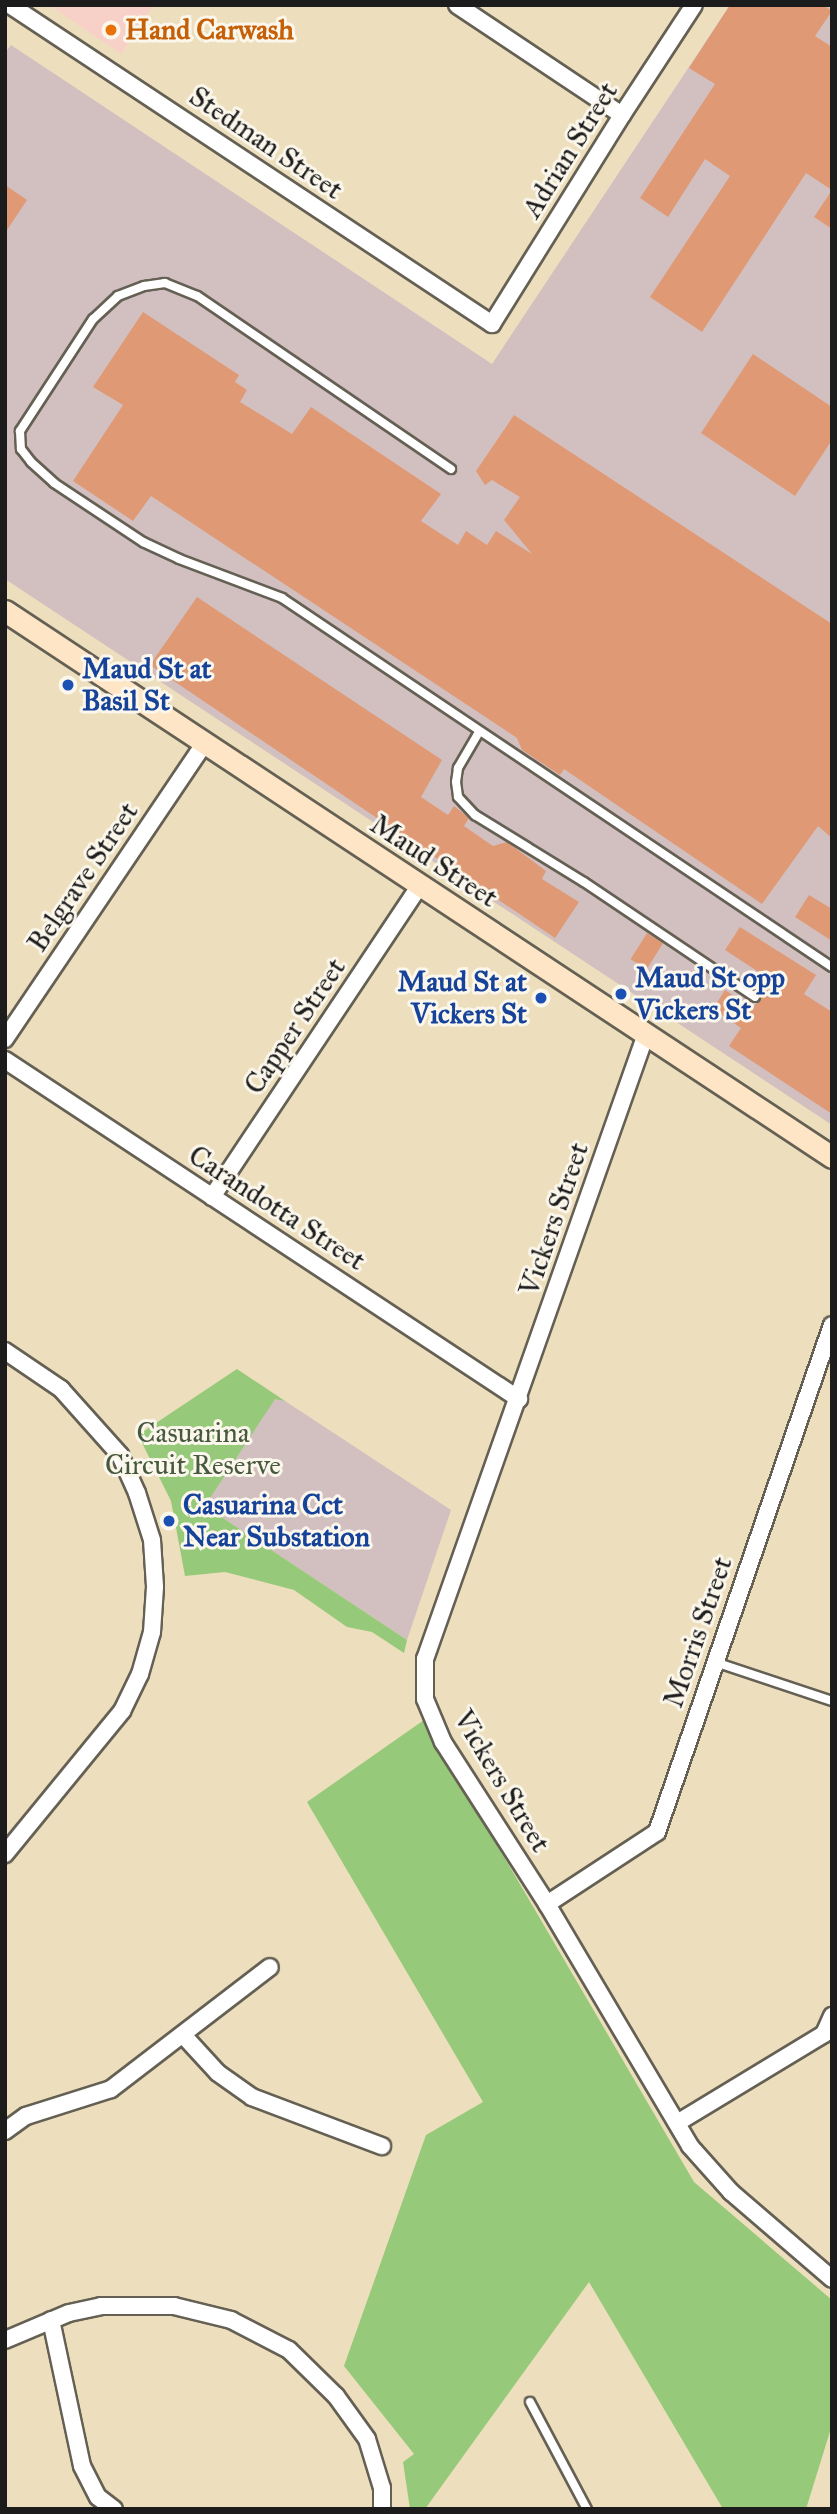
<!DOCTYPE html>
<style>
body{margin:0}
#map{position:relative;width:837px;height:2514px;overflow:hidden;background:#eddfbd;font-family:"IM FELL Great Primer",serif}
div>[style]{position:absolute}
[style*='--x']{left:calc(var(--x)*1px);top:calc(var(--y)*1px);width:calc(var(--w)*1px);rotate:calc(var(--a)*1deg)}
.built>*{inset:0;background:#f7d1c7}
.industrial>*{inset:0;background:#d2bfc0}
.green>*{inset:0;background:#96c979}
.building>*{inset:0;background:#df9a75;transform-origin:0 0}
.roads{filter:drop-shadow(2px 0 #656054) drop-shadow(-2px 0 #656054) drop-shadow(0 2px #656054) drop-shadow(0 -2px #656054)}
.lane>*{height:8px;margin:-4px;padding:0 4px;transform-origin:4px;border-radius:4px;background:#fff}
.street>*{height:16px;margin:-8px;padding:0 8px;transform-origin:8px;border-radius:8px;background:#fff}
.secondary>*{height:21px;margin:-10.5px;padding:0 10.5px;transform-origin:10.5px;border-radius:10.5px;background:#fde5c5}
.dots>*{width:19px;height:19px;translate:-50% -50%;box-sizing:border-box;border:4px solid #fbf7ec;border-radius:50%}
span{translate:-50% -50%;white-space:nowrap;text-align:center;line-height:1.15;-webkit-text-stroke:6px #fbf7ec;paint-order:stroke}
.food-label{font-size:28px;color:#c56008;font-weight:700}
.left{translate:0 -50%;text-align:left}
.street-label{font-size:28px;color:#1c1c1c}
.transit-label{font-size:28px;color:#164399;font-weight:700}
.right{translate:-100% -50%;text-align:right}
.park-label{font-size:28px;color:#47593d}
.frame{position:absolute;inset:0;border:7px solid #1c1c1c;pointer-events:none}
</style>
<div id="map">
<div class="built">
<i style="clip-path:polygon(49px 5px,154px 5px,121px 54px)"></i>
</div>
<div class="industrial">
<i style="clip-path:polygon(730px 5px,832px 5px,832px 1125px,5px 579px,5px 53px,11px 45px,492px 364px)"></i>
<i style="clip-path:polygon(275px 1398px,285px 1401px,451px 1510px,407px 1640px,205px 1506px)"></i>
</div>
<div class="green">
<i style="clip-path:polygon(237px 1369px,285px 1401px,275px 1399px,205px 1506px,407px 1640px,404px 1653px,372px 1632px,347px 1627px,294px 1590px,225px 1572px,185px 1576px,171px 1501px,138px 1435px)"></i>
<i style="clip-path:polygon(424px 1720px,694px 2182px,832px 2300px,832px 2425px,806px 2509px,723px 2509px,589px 2282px,425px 2509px,410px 2509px,403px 2462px,414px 2454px,344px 2366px,426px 2135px,483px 2102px,307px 1802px)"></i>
</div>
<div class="building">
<i style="clip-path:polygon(730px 5px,823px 5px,832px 11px,815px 36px,832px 47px,832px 229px,814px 217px,832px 190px,806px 173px,702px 332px,650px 297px,730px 176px,705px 159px,668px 217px,640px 198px,715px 84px,689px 68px)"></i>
<i style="clip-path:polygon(5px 185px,27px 200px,5px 233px)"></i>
<i style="clip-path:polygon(143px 312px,239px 375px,235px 382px,247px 390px,240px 402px,292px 434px,311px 407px,441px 494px,421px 521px,458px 545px,466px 531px,487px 545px,496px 531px,532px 554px,504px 520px,520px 497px,492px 480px,485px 485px,476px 471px,514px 415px,832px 624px,832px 838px,818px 826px,762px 904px,564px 769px,560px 775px,522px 750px,517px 738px,151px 496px,133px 521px,73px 481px,123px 405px,93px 387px)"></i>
<i style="clip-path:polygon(753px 354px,832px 407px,832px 440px,795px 496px,701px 433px)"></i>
<i style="clip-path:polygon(197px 597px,442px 760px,421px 797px,448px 815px,454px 806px,469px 818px,464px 826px,493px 846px,507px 842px,546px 871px,542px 879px,579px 902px,555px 938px,150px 665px)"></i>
<i style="clip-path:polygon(809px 895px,832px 909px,832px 941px,795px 917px)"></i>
<i style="clip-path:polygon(740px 927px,816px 975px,804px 994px,832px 1012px,832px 1114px,729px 1046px,741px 1028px,713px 1009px,725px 990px,753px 1008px,771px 980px,725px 950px)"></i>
<i style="left:647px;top:933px;width:19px;height:31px;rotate:32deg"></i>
</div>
<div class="roads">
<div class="lane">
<i style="--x:451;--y:469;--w:307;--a:-145.7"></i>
<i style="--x:197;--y:296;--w:35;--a:-158"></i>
<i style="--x:165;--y:283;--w:21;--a:172"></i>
<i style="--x:144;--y:286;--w:28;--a:159"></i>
<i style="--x:118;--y:296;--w:34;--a:137"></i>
<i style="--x:93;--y:319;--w:134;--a:123.1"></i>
<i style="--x:20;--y:431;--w:18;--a:87"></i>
<i style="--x:21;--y:449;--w:16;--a:52"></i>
<i style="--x:31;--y:462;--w:31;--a:42"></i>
<i style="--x:54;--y:483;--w:107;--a:33.5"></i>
<i style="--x:143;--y:542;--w:40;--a:25"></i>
<i style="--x:179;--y:559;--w:110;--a:20.7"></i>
<i style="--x:282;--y:598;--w:662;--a:33.86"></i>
<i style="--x:479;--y:732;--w:42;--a:120.3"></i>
<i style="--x:458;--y:768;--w:14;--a:98"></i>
<i style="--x:456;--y:782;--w:15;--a:82"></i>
<i style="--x:458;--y:797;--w:25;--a:47"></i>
<i style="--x:475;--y:815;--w:128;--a:31.6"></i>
<i style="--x:584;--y:882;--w:206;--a:33.9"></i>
<i style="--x:715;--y:1662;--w:123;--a:18.4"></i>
<i style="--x:530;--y:2402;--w:121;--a:62"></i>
</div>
<div class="street">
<i style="--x:10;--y:5;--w:578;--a:33.5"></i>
<i style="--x:492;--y:324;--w:246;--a:-58.1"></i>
<i style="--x:622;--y:115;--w:131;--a:-56.8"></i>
<i style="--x:457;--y:5;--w:198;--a:33.7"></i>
<i style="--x:646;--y:1034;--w:663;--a:109.47"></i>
<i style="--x:425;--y:1659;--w:40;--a:90"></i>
<i style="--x:425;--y:1699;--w:47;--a:67.3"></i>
<i style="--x:443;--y:1742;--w:193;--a:57.3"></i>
<i style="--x:547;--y:1904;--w:281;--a:59.4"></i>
<i style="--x:690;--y:2146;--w:62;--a:48.3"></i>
<i style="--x:731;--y:2192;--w:133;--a:40.7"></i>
<i style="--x:5;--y:1039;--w:356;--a:-56"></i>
<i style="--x:5;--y:1060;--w:616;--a:33.41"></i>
<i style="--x:212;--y:1197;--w:375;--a:-56.3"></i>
<i style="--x:5;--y:1351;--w:68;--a:34.2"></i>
<i style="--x:61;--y:1389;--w:89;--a:48.2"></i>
<i style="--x:120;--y:1455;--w:42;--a:65.9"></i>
<i style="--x:137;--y:1493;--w:49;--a:72.3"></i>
<i style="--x:152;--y:1540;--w:47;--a:86.3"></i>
<i style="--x:155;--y:1587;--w:45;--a:93.8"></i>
<i style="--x:152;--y:1632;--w:44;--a:105.9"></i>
<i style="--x:140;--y:1674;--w:41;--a:115.9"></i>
<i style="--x:122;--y:1711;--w:185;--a:129.3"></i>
<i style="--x:547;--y:1904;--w:131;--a:-33.2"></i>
<i style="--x:657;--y:1832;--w:536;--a:-70.96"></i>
<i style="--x:184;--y:2036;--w:50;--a:47.4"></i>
<i style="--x:218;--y:2073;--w:42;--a:35.2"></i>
<i style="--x:252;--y:2097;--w:139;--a:20.7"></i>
<i style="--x:677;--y:2123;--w:172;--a:-31.2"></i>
<i style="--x:824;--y:2034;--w:20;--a:-66"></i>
<i style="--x:5;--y:2131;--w:26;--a:-36"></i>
<i style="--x:26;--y:2116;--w:89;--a:-17.6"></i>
<i style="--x:111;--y:2089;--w:200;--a:-37.5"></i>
<i style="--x:51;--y:2320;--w:149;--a:78"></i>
<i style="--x:82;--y:2466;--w:35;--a:63"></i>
<i style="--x:98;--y:2497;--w:20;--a:37"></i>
<i style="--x:5;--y:2340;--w:69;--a:-22.9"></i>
<i style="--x:69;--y:2313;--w:33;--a:-12"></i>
<i style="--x:101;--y:2306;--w:73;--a:0"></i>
<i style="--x:174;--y:2306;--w:59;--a:13.8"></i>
<i style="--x:231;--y:2320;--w:65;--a:27.3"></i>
<i style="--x:289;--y:2350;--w:66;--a:44.4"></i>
<i style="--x:336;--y:2396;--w:53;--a:54.2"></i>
<i style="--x:367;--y:2439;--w:51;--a:73"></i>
<i style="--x:382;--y:2488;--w:21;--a:90"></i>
</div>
<div class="secondary">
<i style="--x:5;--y:611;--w:991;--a:33.43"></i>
</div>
</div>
<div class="dots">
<i style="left:111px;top:30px;background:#e8710a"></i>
<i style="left:68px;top:685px;background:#1a4fb4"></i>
<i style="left:621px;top:994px;background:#1a4fb4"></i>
<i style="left:541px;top:998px;background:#1a4fb4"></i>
<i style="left:169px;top:1521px;background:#1a4fb4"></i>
</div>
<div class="food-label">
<span class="left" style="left:125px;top:30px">Hand Carwash</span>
</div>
<div class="street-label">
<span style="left:266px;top:143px;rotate:34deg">Stedman Street</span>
<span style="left:570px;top:150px;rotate:-58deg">Adrian Street</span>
<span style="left:434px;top:861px;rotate:33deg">Maud Street</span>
<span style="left:83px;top:877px;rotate:-56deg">Belgrave Street</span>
<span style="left:295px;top:1026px;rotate:-56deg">Capper Street</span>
<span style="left:277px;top:1208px;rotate:33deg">Carandotta Street</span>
<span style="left:554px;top:1219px;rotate:-71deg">Vickers Street</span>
<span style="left:698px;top:1632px;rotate:-71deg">Morris Street</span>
<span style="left:502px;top:1781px;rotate:59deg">Vickers Street</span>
</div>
<div class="transit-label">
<span class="left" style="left:82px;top:685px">Maud St at<br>Basil St</span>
<span class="left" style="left:635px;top:994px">Maud St opp<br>Vickers St</span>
<span class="right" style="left:527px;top:998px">Maud St at<br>Vickers St</span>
<span class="left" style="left:183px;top:1521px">Casuarina Cct<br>Near Substation</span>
</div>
<div class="park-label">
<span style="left:193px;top:1449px">Casuarina<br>Circuit Reserve</span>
</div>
<div class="frame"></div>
</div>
